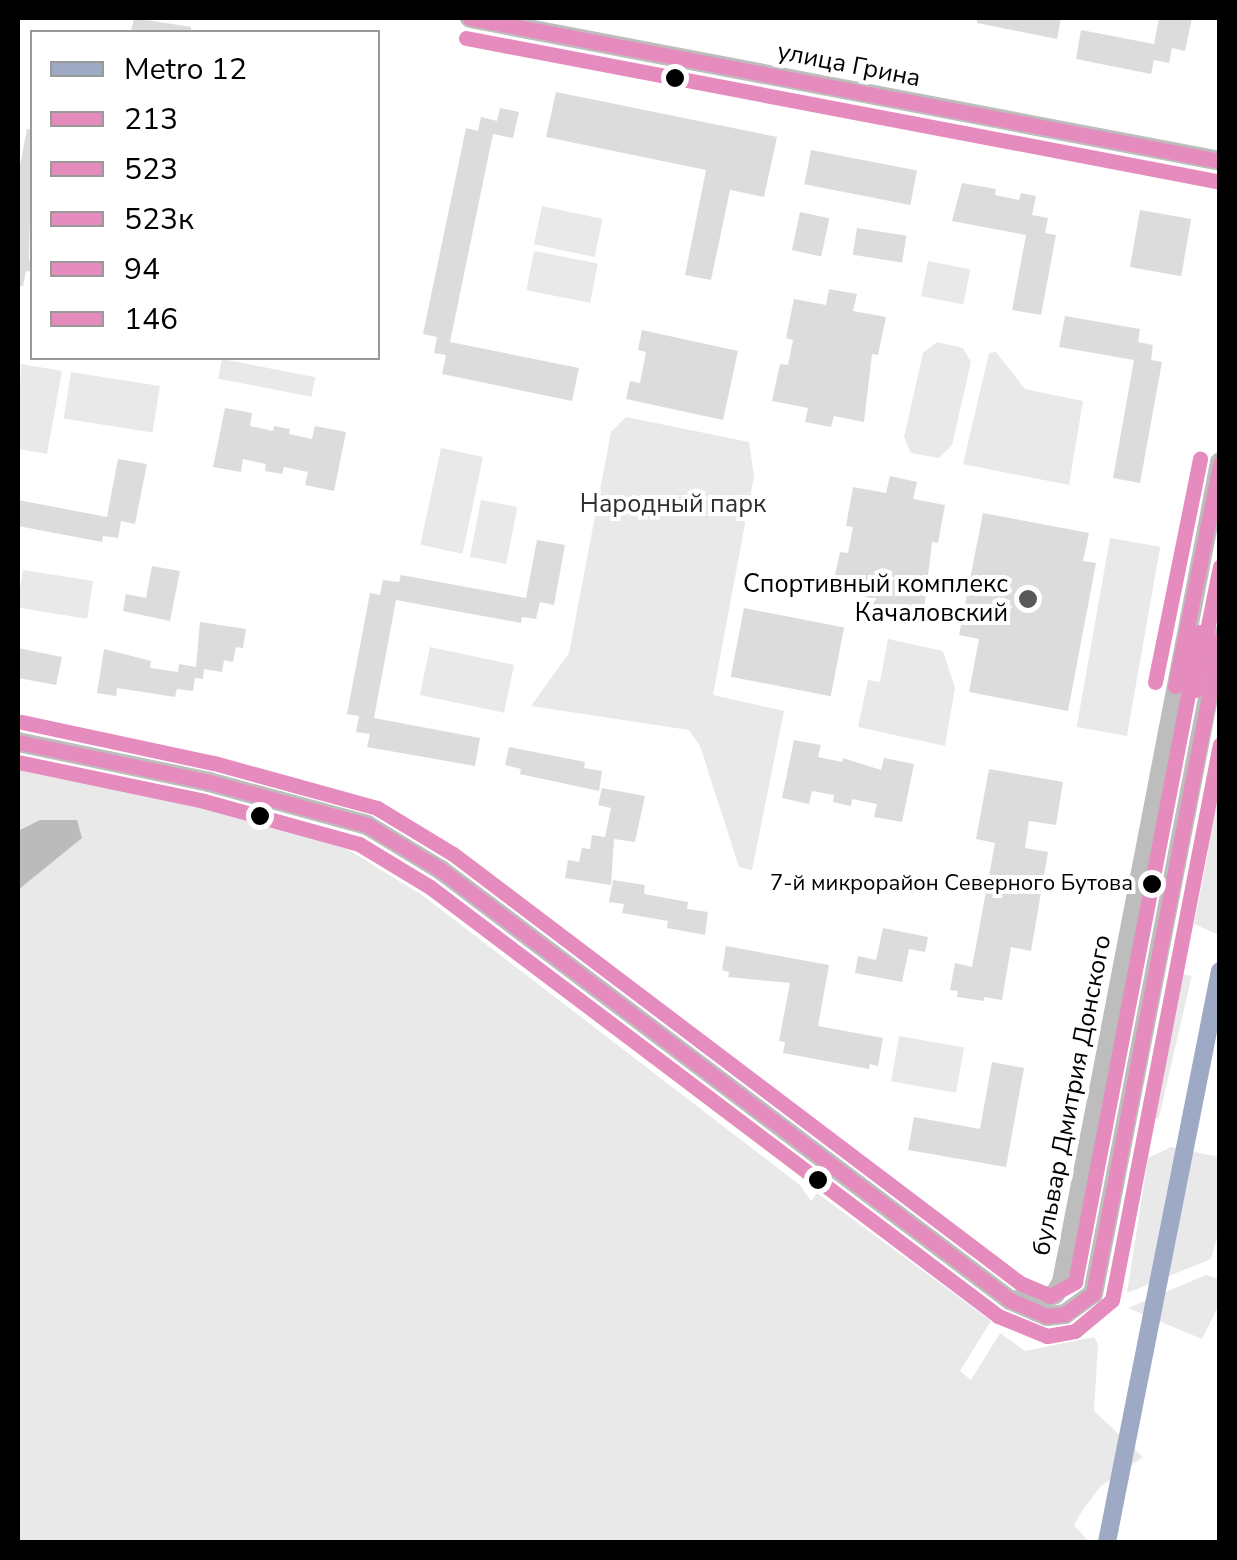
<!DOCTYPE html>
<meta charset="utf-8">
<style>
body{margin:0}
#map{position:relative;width:1237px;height:1560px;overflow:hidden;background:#fff;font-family:"Nunito Sans",sans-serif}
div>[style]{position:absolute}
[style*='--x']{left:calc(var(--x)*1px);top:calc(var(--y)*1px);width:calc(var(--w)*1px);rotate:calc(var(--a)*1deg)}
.green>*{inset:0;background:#e9e9e9;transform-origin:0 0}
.water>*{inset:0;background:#bbb}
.building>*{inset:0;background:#dcdcdc;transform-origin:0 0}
.tertiary>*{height:20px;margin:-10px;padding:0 10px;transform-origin:10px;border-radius:10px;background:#bdbdbd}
.bus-1>*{height:15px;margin:-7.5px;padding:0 7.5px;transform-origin:7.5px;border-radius:7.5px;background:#e68bbd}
.bus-2>*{height:15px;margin:-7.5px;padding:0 7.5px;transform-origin:7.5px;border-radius:7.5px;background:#e68bbd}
.bus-3>*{height:15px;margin:-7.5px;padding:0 7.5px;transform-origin:7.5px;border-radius:7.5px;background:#e68bbd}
.bus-4>*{height:15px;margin:-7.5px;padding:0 7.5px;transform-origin:7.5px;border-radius:7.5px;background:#e68bbd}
.bus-5>*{height:15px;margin:-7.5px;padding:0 7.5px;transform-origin:7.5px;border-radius:7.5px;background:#e68bbd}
.metro-1>*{height:18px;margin:-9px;padding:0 9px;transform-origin:9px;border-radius:9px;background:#9eaac5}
.dots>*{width:28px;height:28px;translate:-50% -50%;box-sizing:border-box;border:5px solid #fff;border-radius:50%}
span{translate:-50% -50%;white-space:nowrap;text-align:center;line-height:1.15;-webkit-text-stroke:8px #fff;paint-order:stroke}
.bus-label{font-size:22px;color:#000}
.right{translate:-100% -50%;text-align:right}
.street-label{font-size:25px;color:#000}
.park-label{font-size:25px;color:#2e2e2e}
.poi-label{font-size:25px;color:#000}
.frame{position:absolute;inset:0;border:20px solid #000;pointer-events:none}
.legend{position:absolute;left:30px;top:30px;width:350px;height:330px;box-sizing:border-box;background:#fff;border:2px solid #999;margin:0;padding:12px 18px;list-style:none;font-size:30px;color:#000}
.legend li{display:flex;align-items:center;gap:20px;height:50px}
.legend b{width:50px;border:2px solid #999}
</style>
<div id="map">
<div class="green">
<i style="left:542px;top:206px;width:62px;height:39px;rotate:12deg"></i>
<i style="left:534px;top:251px;width:65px;height:40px;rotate:11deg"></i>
<i style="left:928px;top:261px;width:43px;height:36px;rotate:11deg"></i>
<i style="clip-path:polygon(937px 342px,963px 348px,971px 362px,952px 445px,939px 458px,911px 453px,904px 437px,923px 353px)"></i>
<i style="clip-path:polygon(996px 352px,1025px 389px,1083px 401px,1069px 485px,963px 464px,989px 353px)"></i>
<i style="left:222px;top:359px;width:95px;height:20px;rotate:11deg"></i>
<i style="clip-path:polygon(21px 364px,62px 371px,47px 454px,18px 449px)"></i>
<i style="left:71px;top:372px;width:90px;height:47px;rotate:9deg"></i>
<i style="clip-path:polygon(626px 417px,749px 442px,754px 476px,713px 695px,784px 711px,752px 870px,739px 867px,700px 746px,689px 730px,531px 706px,569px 653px,611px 432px)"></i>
<i style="left:441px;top:448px;width:43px;height:99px;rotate:12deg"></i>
<i style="left:481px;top:500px;width:37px;height:58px;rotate:11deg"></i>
<i style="left:1110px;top:538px;width:51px;height:192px;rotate:10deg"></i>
<i style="left:23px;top:570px;width:71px;height:38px;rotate:9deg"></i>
<i style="clip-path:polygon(888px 639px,943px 651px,955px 688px,945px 746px,858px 727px,868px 680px,880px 682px)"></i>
<i style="left:430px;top:647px;width:86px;height:49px;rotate:12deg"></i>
<i style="clip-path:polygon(18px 768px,218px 812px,347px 849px,422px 895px,800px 1185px,811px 1201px,817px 1193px,991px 1321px,960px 1371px,971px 1380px,1000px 1333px,1025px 1351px,1094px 1337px,1098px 1344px,1094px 1411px,1143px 1457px,1100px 1487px,1082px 1511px,1074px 1525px,1089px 1542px,18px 1542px)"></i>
<i style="clip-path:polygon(1213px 791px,1220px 792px,1219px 935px,1194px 924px,1208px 852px,1203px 842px)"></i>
<i style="left:1179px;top:973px;width:13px;height:147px;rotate:13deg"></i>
<i style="left:899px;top:1036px;width:66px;height:46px;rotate:10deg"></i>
<i style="clip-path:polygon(1171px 1147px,1219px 1157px,1219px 1230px,1211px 1259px,1127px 1293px,1148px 1158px)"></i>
<i style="clip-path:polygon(1206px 1275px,1219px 1279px,1219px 1305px,1202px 1339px,1128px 1308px)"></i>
</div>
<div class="water">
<i style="clip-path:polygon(40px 820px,77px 820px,82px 838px,18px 890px,18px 831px)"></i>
</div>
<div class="building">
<i style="clip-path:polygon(134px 18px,191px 27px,191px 32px,131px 32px)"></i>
<i style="clip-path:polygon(977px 18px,1061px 18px,1057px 39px,977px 23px)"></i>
<i style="clip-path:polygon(1159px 18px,1192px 18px,1185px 51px,1172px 48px,1169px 63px,1154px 60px,1151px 74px,1076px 59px,1081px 30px,1154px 44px)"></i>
<i style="clip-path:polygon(556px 92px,777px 137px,764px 197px,730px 190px,711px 280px,685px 275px,706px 170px,546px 137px)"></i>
<i style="clip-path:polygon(500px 108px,519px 112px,513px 138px,493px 134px,450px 342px,579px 368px,572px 401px,442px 374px,446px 355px,434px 353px,437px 337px,423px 334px,466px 128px,478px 131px,481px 117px,497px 121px)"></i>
<i style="clip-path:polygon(27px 129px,32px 130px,29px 258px,32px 272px,26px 271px,23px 286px,18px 286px,18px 176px)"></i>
<i style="left:811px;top:150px;width:108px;height:35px;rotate:11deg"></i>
<i style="clip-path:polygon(962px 183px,996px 189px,995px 195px,1019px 200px,1021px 193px,1036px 196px,1032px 215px,1048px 218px,1045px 233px,1056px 235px,1041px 315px,1012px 310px,1026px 235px,952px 221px)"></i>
<i style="left:1140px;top:210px;width:52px;height:58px;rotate:10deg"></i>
<i style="left:800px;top:212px;width:30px;height:39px;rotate:12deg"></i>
<i style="left:857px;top:228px;width:50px;height:27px;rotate:9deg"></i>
<i style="clip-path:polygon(829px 289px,857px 294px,853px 311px,886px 317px,878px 355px,872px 354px,864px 422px,834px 416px,831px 427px,805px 422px,808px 408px,772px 401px,780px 364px,788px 365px,793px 340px,786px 338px,794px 299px,826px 305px)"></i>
<i style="clip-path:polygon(1065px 316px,1140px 329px,1138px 342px,1153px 345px,1151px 360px,1162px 362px,1140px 483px,1113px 478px,1134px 360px,1059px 347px)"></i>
<i style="clip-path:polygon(642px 330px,738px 351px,723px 420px,626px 399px,630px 381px,640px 383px,646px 352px,638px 350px)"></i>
<i style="clip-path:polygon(225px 408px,252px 413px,250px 426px,273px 431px,274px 426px,290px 429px,289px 434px,312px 439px,315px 426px,346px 432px,334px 491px,305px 485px,308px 472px,284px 467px,282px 474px,265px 471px,266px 464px,243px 459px,241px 472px,213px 467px)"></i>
<i style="clip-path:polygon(118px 459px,147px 464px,135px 524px,121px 521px,118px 538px,103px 536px,102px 542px,18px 526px,18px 500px,107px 517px)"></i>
<i style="clip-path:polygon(890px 476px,917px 482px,913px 499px,945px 505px,938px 543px,932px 542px,924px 610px,893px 604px,891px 615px,865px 610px,868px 597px,832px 589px,840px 552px,848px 553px,853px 527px,846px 526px,853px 487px,886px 493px)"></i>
<i style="clip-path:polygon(983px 513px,1089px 533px,1083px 561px,1096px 563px,1068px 711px,969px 692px,979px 639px,959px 635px)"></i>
<i style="clip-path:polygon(537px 540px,565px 545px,554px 605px,540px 602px,536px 619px,522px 617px,521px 623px,396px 600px,374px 718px,480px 738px,475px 766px,367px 747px,370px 734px,356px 732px,359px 716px,347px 714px,370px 593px,380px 595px,383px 580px,399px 582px,401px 575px,526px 598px)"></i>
<i style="clip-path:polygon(152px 566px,180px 571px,170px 621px,123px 611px,126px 594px,146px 598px)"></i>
<i style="left:744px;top:608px;width:102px;height:70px;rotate:11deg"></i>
<i style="clip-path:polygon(200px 622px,246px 629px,243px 648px,236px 647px,233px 662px,224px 660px,222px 672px,204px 669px,203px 679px,195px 678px,193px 691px,177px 689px,175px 697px,117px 688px,116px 696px,97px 693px,104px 649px,151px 661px,150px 668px,178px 672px,179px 664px,196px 667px)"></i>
<i style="clip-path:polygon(18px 648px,62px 657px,56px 685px,18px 678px)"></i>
<i style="clip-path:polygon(794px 740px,821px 745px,818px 757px,842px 762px,843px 758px,881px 770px,884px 758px,914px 764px,902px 822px,874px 817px,877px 804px,852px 799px,851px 806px,833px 802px,834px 795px,812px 791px,809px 804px,782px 798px)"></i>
<i style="clip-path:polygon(509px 747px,585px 762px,584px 768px,602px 771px,599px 791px,520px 774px,521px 769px,505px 765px)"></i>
<i style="clip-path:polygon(989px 769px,1063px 782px,1056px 825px,1029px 821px,1025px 848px,1048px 852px,1031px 951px,1011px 947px,1002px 1000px,984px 997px,984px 1001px,957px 997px,958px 991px,950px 990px,955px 963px,972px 967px,995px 843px,976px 839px)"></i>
<i style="clip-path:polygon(602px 788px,645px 796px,635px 842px,614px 839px,611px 885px,565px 878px,568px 860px,579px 862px,582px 848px,590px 849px,592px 835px,605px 837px,611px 808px,598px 805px)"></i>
<i style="clip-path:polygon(613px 880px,645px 885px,644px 894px,688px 902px,687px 909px,708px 912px,705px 935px,667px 928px,668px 921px,622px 913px,624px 904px,609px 902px)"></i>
<i style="clip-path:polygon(883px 928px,928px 937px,925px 952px,909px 949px,902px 982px,855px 973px,858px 956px,876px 960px)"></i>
<i style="clip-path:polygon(726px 946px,829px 965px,818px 1026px,883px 1038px,878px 1066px,870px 1064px,869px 1069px,783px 1053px,785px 1042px,779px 1041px,790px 983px,728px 977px,729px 972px,722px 970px)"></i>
<i style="clip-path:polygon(992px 1062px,1024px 1068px,1006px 1167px,908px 1150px,914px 1117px,980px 1129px)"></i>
</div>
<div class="tertiary">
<i style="--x:470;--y:18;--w:764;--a:10.79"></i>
<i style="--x:18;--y:742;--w:195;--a:11.8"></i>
<i style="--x:209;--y:782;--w:164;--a:15.2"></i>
<i style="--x:367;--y:825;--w:87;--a:31.3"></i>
<i style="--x:441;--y:870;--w:713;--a:37.08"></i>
<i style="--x:1010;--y:1300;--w:40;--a:23.4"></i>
<i style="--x:1047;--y:1316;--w:18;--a:-6"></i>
<i style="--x:1065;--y:1314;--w:34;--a:-36"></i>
<i style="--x:1093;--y:1294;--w:670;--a:-79.08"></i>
<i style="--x:1012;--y:1300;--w:19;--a:6"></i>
<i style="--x:1031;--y:1302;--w:25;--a:-18"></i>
<i style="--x:1055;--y:1294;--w:14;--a:-60"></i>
<i style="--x:1062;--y:1282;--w:835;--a:-79.09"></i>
</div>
<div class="bus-1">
<i style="--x:1175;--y:686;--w:227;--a:-78.5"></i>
<i style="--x:18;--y:742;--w:195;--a:11.8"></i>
<i style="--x:209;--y:782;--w:164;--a:15.2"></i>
<i style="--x:367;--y:825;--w:87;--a:31.3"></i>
<i style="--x:441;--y:870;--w:713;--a:37.08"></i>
<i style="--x:1010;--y:1300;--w:40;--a:23.4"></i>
<i style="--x:1047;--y:1316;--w:18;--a:-6"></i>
<i style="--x:1065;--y:1314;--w:34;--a:-36"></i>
<i style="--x:1093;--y:1294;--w:667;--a:-79.03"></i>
</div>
<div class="bus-2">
<i style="--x:1195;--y:690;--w:126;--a:-78.6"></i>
<i style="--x:18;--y:762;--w:190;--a:11.8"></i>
<i style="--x:204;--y:801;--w:161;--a:15.5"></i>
<i style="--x:359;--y:844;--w:83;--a:31.2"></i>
<i style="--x:430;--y:887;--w:712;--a:37.06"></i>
<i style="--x:998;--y:1316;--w:53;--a:22.2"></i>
<i style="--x:1047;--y:1336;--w:28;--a:-10"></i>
<i style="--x:1075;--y:1331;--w:48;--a:-40"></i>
<i style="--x:1112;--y:1300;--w:566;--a:-79.01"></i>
</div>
<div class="bus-3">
<i style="--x:1155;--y:682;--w:228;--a:-78.6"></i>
<i style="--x:22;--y:722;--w:196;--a:12.1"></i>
<i style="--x:214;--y:763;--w:169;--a:15.4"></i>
<i style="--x:377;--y:808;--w:89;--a:31.2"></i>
<i style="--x:453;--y:854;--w:711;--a:37.11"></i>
<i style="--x:1020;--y:1283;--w:33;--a:23"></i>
<i style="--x:1050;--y:1296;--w:29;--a:-29"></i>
<i style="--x:1075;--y:1282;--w:662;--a:-79.11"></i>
</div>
<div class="bus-4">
<i style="--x:470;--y:18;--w:764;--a:10.79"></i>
</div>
<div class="bus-5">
<i style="--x:466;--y:38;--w:764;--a:10.79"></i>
</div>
<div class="metro-1">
<i style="--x:1107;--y:1542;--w:582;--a:-78.81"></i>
</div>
<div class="dots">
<i style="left:675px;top:78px;background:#000"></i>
<i style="left:1028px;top:599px;background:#595959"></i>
<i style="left:260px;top:816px;background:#000"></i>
<i style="left:1152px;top:884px;background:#000"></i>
<i style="left:818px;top:1180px;background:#000"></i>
</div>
<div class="bus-label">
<span class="right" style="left:1133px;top:884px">7-й микрорайон Северного Бутова</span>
</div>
<div class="street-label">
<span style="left:849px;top:65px;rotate:11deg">улица Грина</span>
<span style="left:1072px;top:1095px;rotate:-79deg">бульвар Дмитрия Донского</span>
</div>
<div class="park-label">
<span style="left:673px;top:504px">Народный парк</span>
</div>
<div class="poi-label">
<span class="right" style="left:1008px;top:599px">Спортивный комплекс<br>Качаловский</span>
</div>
<div class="frame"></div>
<ul class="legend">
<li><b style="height:12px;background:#9eaac5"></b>Metro 12</li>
<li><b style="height:12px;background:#e68bbd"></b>213</li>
<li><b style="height:12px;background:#e68bbd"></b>523</li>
<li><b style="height:12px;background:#e68bbd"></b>523к</li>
<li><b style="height:12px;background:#e68bbd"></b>94</li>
<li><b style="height:12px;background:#e68bbd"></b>146</li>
</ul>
</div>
